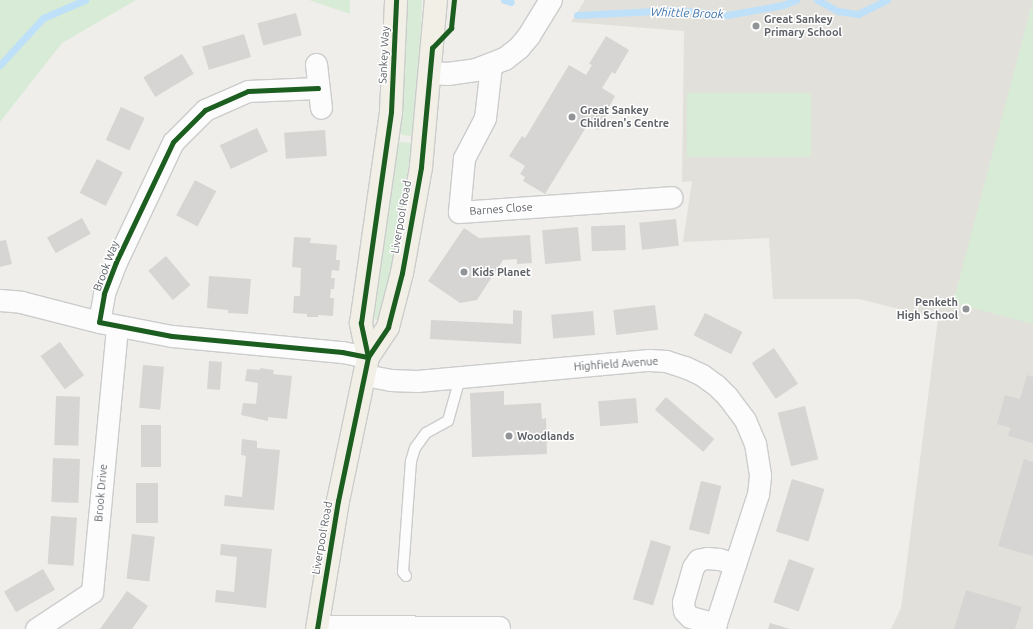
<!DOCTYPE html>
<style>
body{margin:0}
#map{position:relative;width:1033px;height:629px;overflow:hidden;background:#efeeea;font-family:Ubuntu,sans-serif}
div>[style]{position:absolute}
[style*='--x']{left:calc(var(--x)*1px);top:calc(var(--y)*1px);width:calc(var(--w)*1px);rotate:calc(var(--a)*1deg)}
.education>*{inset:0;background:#e2e0da}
.green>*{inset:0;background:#d8ebd6;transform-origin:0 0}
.stream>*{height:7px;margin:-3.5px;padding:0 3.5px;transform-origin:3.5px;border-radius:3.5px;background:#bfe0f9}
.building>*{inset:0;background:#d6d5d3;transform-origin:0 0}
.roads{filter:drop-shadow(1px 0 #cbcccc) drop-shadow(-1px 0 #cbcccc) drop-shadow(0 1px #cbcccc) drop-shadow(0 -1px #cbcccc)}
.service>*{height:10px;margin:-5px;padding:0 5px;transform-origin:5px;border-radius:5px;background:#fdfcfc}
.minor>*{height:21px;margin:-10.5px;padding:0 10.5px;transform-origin:10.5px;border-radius:10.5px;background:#fdfcfc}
.tertiary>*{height:22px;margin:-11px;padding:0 11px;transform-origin:11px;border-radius:11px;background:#fdfcfc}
.trunk>*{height:22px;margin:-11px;padding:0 11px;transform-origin:11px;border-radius:11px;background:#f2f0e6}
.cycleway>*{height:5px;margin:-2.5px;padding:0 2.5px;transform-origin:2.5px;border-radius:2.5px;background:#1b5e20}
.dots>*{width:11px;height:11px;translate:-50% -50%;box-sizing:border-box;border:2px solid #fff;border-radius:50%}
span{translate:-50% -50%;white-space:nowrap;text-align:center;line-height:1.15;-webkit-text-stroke:3px #fff;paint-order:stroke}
.poi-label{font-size:11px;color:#5f6368;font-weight:700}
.left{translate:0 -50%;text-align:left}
.right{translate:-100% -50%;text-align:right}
.street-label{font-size:11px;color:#5f6368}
.water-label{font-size:12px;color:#4174aa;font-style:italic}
</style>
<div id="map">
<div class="education">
<i style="clip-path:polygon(585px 0,1033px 0,1033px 629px,891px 629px,901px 608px,938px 319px,859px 299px,773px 299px,769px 238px,683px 242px,692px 181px,682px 182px,684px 31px,571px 22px)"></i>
</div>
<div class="green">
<i style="clip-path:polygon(0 0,136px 0,62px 43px,0 122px)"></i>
<i style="clip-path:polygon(309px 0,350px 0,350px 14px)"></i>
<i style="clip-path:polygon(408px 0,422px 0,419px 75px,413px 136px,402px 135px,399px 131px,405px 74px)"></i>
<i style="clip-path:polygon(1033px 0,1033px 324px,953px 303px)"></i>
<i style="left:687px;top:93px;width:124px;height:64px"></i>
<i style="clip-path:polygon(400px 142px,412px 143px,412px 145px,393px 260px,378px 320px,374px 319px,398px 143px)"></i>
</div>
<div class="stream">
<i style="--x:504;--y:0;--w:7;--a:16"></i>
<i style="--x:817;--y:0;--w:24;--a:28"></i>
<i style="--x:838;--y:11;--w:20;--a:9"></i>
<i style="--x:858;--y:14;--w:32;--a:-26"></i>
<i style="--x:577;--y:15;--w:98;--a:-2.9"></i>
<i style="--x:675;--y:10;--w:52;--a:5.5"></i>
<i style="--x:727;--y:15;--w:57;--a:-10.1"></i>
<i style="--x:783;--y:5;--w:14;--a:-21"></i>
<i style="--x:0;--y:65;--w:64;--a:-47.5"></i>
<i style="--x:43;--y:18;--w:46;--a:-23.2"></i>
</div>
<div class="building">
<i style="left:296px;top:13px;width:23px;height:40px;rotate:75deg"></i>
<i style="left:244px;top:34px;width:24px;height:44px;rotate:73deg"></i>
<i style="clip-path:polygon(606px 36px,629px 50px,615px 74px,612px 72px,602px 88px,615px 96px,608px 109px,610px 110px,598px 130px,588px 124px,545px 194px,523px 181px,525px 177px,520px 174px,525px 166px,509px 156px,522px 136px,525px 138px,569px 65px,586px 75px,592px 65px,589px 64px)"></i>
<i style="left:182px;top:54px;width:23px;height:45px;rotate:59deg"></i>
<i style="left:121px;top:107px;width:26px;height:36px;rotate:25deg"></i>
<i style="left:257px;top:128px;width:26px;height:41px;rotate:65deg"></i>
<i style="left:325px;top:130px;width:26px;height:41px;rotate:86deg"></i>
<i style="left:97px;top:159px;width:29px;height:38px;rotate:27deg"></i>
<i style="left:195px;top:180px;width:24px;height:40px;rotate:28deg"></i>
<i style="left:82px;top:218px;width:18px;height:40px;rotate:61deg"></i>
<i style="left:676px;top:219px;width:27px;height:37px;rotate:84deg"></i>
<i style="left:625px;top:225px;width:25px;height:34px;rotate:88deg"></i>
<i style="left:578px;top:227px;width:34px;height:36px;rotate:85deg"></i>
<i style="clip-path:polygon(464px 228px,479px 238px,530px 235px,532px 263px,517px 264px,517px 259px,503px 260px,477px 300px,460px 303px,428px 281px)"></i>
<i style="clip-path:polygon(294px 237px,311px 238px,310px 243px,337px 245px,336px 260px,340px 260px,339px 271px,332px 270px,331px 278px,335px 278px,334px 289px,331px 289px,330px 298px,334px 298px,333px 316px,318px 315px,318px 317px,307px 317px,307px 314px,293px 313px,294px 296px,300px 296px,301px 268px,292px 267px)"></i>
<i style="clip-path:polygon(6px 240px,12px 264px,0 267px,0 241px)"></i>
<i style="left:166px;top:256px;width:38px;height:23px;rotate:50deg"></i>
<i style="clip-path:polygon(209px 276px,251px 279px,248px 314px,228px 313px,228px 310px,207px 308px)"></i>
<i style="left:655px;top:305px;width:25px;height:42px;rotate:83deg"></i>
<i style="clip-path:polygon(513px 310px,522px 311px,521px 344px,430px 339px,431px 320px,513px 324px)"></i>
<i style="left:593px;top:311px;width:24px;height:42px;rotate:85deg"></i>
<i style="left:705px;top:313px;width:42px;height:25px;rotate:27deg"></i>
<i style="left:60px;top:342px;width:41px;height:24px;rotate:54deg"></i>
<i style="left:774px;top:348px;width:43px;height:27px;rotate:56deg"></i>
<i style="left:209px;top:361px;width:13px;height:28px;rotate:4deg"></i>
<i style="left:143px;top:365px;width:21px;height:43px;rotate:5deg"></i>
<i style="clip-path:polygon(260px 368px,274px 370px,273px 374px,292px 376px,287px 419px,268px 417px,268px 421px,241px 415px,243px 403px,256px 404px,258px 383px,245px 381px,247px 369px,260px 370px)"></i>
<i style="clip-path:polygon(1027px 375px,1033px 377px,1033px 443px,1008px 436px,1011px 428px,997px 424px,1005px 395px,1020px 399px)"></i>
<i style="clip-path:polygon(504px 391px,504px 405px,541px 403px,542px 419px,546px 418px,547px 454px,472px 457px,470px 393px)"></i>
<i style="left:56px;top:396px;width:24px;height:49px;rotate:2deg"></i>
<i style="left:666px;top:397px;width:64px;height:17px;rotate:41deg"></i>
<i style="left:636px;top:398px;width:25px;height:38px;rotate:85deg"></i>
<i style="left:805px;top:406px;width:55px;height:28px;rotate:76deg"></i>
<i style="left:141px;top:425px;width:20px;height:42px"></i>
<i style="clip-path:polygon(242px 439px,257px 441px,257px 448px,280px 450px,274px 510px,224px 506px,225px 495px,242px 497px,246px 456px,241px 455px)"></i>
<i style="left:53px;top:458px;width:27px;height:44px;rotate:2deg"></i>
<i style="clip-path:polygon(1024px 459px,1033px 462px,1033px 556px,998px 546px)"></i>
<i style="left:792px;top:479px;width:34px;height:55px;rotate:17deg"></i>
<i style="left:701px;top:481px;width:21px;height:50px;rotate:14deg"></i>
<i style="left:136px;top:483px;width:22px;height:40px"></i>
<i style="left:51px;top:516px;width:26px;height:48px;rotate:4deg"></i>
<i style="left:132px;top:534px;width:23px;height:45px;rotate:7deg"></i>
<i style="left:651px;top:540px;width:21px;height:62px;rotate:17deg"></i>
<i style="clip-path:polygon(221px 544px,272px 549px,266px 608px,215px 602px,216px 590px,234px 592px,237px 557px,220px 555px)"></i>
<i style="left:789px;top:559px;width:27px;height:46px;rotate:20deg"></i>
<i style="left:43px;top:569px;width:24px;height:45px;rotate:60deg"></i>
<i style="clip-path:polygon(966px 590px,1022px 607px,1015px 629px,954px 629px)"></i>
<i style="clip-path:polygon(127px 591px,148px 606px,132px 629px,100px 629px)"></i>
<i style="clip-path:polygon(770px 623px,790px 629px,768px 629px)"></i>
</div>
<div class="roads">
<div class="service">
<i style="--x:406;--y:576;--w:5;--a:-127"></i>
<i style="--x:403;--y:572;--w:111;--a:-85.9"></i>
<i style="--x:411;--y:461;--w:14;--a:-73"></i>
<i style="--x:415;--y:448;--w:19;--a:-54"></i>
<i style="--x:426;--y:433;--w:25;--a:-29"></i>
<i style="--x:448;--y:421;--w:45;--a:-74.4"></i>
</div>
<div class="minor">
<i style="--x:316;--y:64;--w:44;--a:83.5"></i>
<i style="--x:491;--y:66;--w:52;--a:96.6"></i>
<i style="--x:485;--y:118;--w:45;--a:117.7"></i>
<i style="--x:464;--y:158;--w:54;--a:95.3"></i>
<i style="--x:459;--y:212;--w:213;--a:-4"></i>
<i style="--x:318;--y:88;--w:70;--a:177.5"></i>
<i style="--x:248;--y:91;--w:47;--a:156.2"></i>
<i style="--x:205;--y:110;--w:45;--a:135"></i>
<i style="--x:173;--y:142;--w:133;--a:115.4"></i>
<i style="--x:116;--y:262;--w:34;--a:111"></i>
<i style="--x:104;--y:294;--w:28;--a:100"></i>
<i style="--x:99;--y:322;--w:74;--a:10.9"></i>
<i style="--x:172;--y:336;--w:171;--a:5.4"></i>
<i style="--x:342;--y:352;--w:26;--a:11"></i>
<i style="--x:0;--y:300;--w:21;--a:5"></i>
<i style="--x:21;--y:302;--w:81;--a:14.4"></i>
<i style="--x:365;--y:375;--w:25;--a:11"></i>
<i style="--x:390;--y:380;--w:27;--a:2"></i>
<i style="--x:417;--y:381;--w:233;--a:-5.2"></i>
<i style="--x:649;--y:360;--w:17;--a:3"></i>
<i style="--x:666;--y:361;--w:20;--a:18"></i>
<i style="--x:685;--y:367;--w:19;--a:25"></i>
<i style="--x:702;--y:375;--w:17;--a:36"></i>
<i style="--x:716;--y:385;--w:16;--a:45"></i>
<i style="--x:727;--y:396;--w:30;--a:53"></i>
<i style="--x:745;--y:420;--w:25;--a:67"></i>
<i style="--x:755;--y:443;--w:33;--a:81"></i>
<i style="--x:760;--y:476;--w:18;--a:96"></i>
<i style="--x:758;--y:494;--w:142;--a:108.1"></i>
<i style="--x:716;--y:624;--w:27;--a:-165"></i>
<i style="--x:690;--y:617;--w:8;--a:-135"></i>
<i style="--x:684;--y:611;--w:9;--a:-96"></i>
<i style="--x:683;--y:602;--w:36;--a:-74"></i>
<i style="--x:693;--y:567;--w:9;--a:-54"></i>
<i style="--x:698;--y:560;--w:9;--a:-13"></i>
<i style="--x:707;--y:558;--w:12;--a:5"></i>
<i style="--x:719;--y:559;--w:17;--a:17"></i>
<i style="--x:318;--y:626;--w:181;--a:0.3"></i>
<i style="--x:36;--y:629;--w:67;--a:-33.5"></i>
<i style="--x:92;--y:592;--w:267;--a:-84.6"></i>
</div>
<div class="tertiary">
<i style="--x:430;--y:73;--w:18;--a:3"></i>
<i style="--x:448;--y:74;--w:28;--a:-8"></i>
<i style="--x:476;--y:70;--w:31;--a:-21"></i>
<i style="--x:505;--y:59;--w:18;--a:-38"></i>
<i style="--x:519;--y:48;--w:16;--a:-50"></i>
<i style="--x:529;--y:36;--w:42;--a:-58.6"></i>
</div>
<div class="trunk">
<i style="--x:368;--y:357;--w:35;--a:-102"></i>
<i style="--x:361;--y:323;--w:213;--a:-81.9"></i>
<i style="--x:391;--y:112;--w:112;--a:-87.4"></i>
<i style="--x:317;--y:629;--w:130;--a:-80.7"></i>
<i style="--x:338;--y:501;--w:147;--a:-78.2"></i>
<i style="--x:368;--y:357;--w:36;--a:-56"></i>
<i style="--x:388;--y:327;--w:56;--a:-75.5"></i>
<i style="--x:402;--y:273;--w:108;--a:-79.8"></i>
<i style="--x:421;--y:167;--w:168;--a:-84.9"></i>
</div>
</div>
<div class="cycleway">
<i style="--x:318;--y:88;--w:70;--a:177.5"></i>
<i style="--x:248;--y:91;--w:47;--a:156.2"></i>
<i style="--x:205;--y:110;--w:45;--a:135"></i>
<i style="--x:173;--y:142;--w:133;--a:115.4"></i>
<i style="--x:116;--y:262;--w:34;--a:111"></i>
<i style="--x:104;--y:294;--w:28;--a:100"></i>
<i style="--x:99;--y:322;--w:74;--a:10.9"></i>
<i style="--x:172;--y:336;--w:171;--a:5.4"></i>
<i style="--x:342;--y:352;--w:26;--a:11"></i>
<i style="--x:368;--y:357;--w:35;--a:-102"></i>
<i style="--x:361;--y:323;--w:213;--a:-81.9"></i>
<i style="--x:391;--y:112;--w:112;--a:-87.4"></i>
<i style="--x:317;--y:629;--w:130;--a:-80.7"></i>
<i style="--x:338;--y:501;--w:147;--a:-78.2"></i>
<i style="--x:368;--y:357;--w:36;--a:-56"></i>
<i style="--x:388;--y:327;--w:56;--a:-75.5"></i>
<i style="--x:402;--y:273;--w:108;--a:-79.8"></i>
<i style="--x:421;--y:167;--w:120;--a:-84.7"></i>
<i style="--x:432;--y:48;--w:28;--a:-46"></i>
<i style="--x:451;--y:28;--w:28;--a:-84"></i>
</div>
<div class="dots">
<i style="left:756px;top:26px;background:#919496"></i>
<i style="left:572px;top:117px;background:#919496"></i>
<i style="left:464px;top:272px;background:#919496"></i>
<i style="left:966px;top:309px;background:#919496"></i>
<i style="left:509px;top:436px;background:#919496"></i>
</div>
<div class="poi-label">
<span class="left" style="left:764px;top:26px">Great Sankey<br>Primary School</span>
<span class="left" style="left:580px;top:117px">Great Sankey<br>Children's Centre</span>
<span class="left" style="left:472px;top:272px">Kids Planet</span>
<span class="right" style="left:958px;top:309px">Penketh<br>High School</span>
<span class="left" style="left:517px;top:436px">Woodlands</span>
</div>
<div class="street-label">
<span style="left:384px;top:55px;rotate:-87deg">Sankey Way</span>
<span style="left:501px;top:209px;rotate:-4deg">Barnes Close</span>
<span style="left:401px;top:217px;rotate:-80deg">Liverpool Road</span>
<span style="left:106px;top:266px;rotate:-69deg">Brook Way</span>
<span style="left:616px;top:364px;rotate:-4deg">Highfield Avenue</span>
<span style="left:101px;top:493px;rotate:-85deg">Brook Drive</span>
<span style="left:322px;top:538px;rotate:-80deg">Liverpool Road</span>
</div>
<div class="water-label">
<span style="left:687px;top:13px;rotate:2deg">Whittle Brook</span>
</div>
</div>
